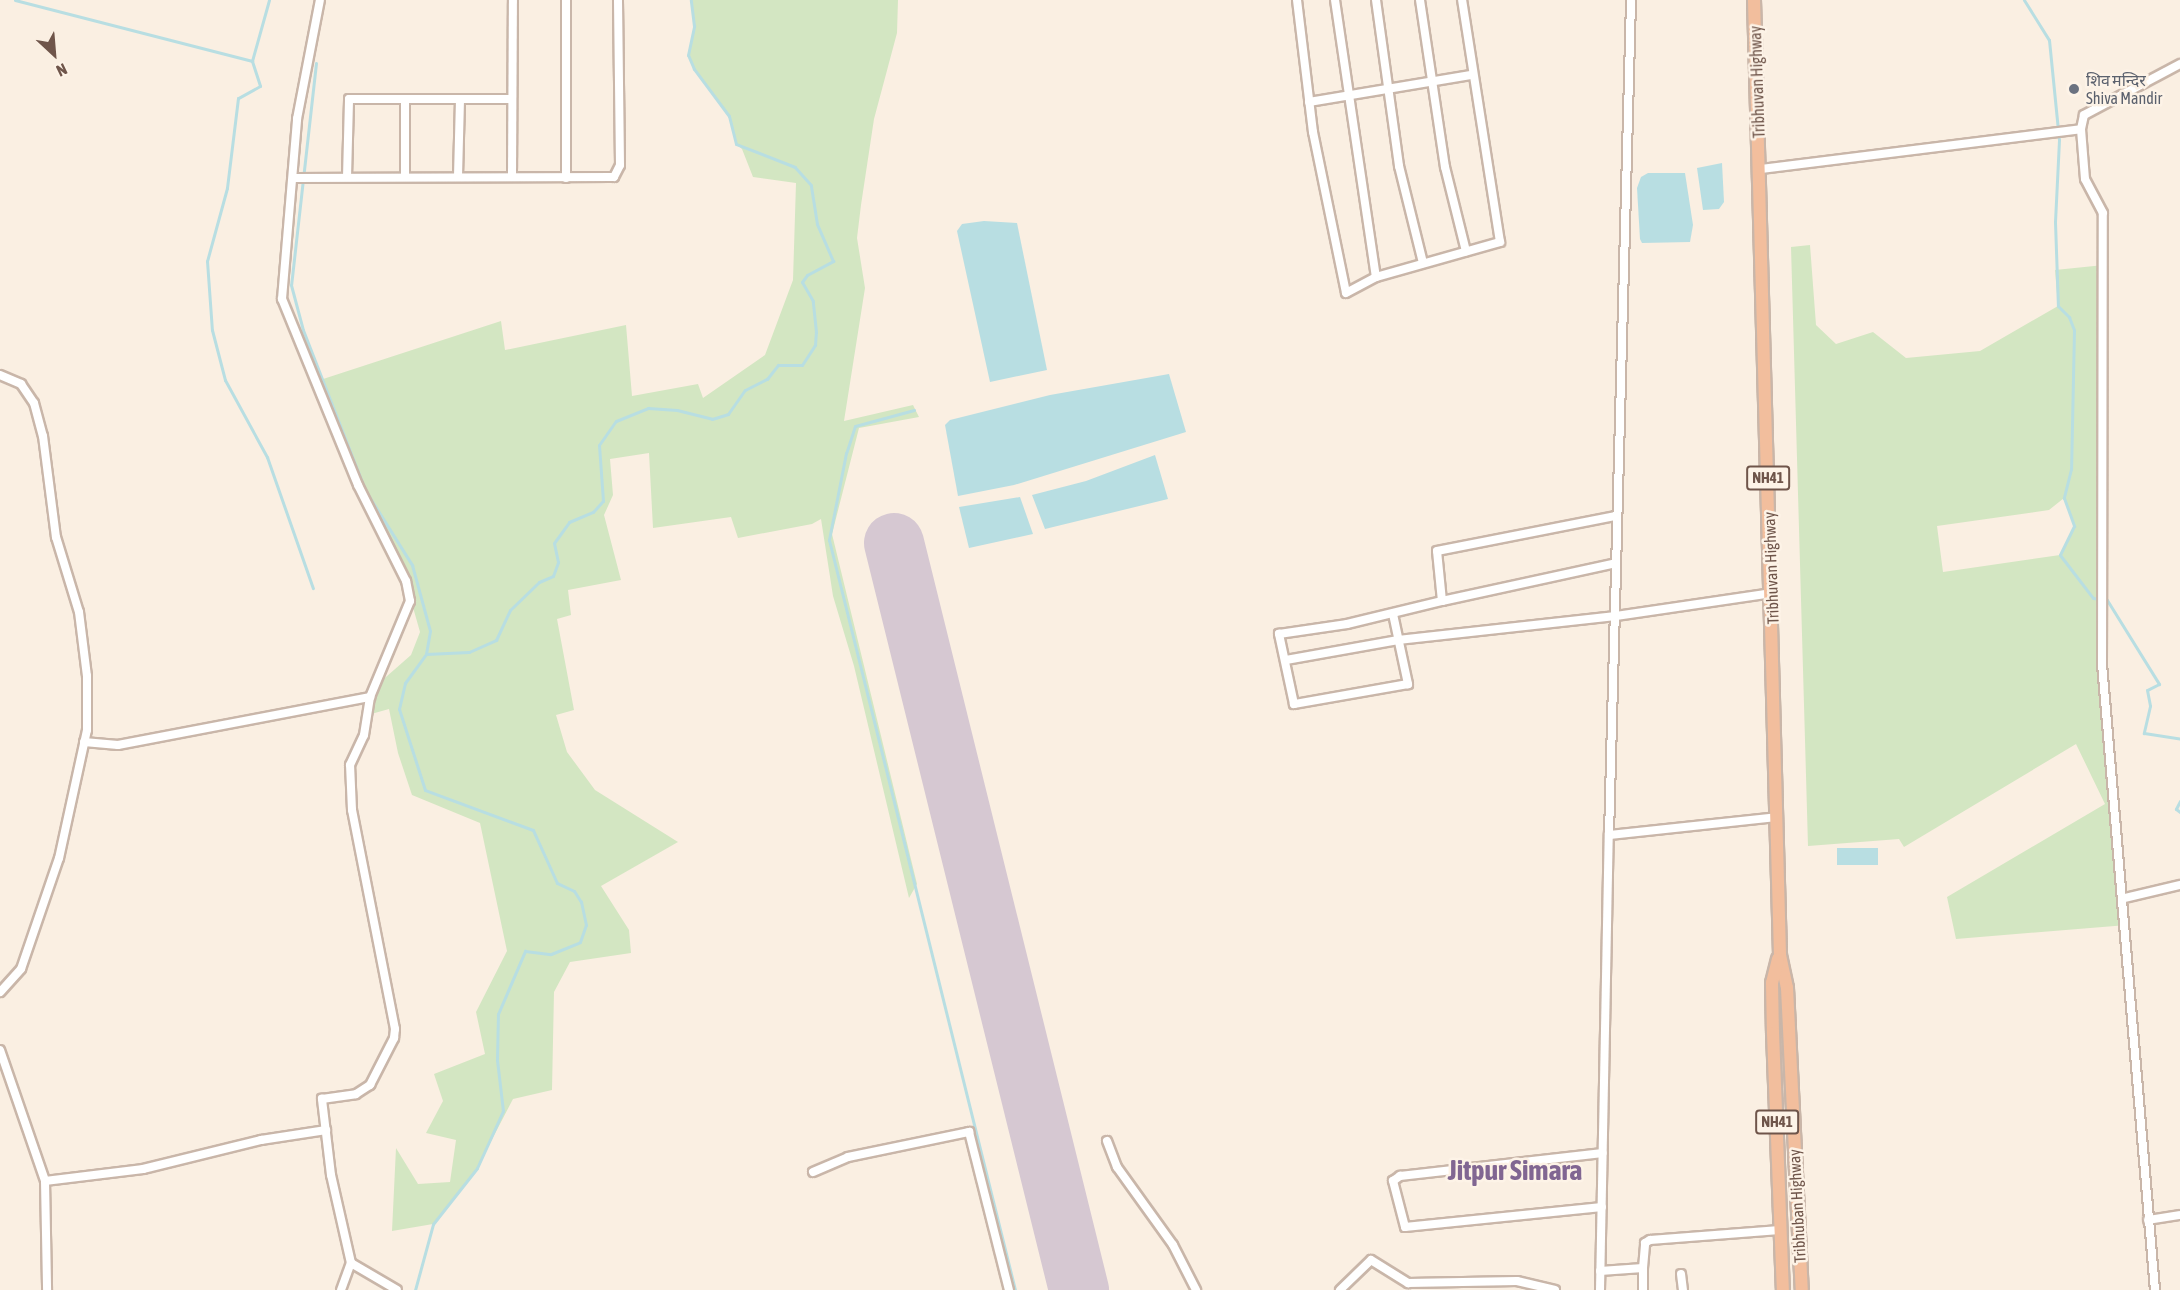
<!DOCTYPE html>
<meta charset="utf-8">
<style>
body{margin:0}
#map{position:relative;width:2180px;height:1290px;overflow:hidden;background:#faefe2;font-family:"Asap Condensed","Noto Sans Devanagari",sans-serif}
div>[style]{position:absolute}
[style*='--x']{left:calc(var(--x)*1px);top:calc(var(--y)*1px);width:calc(var(--w)*1px);rotate:calc(var(--a)*1deg)}
.green>*{inset:0;background:#d3e6c2}
.water>*{inset:0;background:#b8dee2;transform-origin:0 0}
.stream>*{height:3px;margin:-1.5px;padding:0 1.5px;transform-origin:1.5px;border-radius:1.5px;background:#b8dee2}
.runway>*{height:60px;margin:-30px;padding:0 30px;transform-origin:30px;border-radius:30px;background:#d6c8d2}
.roads{filter:drop-shadow(2px 0 #c9b6a9) drop-shadow(-2px 0 #c9b6a9) drop-shadow(0 2px #c9b6a9) drop-shadow(0 -2px #c9b6a9)}
.minor>*{height:8px;margin:-4px;padding:0 4px;transform-origin:4px;border-radius:4px;background:#fff}
.trunk>*{height:12px;margin:-6px;padding:0 6px;transform-origin:6px;border-radius:6px;background:#f2be9d}
.dots>*{width:16px;height:16px;translate:-50% -50%;box-sizing:border-box;border:3px solid #fdf3e7;border-radius:50%}
span{translate:-50% -50%;white-space:nowrap;text-align:center;line-height:1.15;-webkit-text-stroke:5px #fdf3e7;paint-order:stroke}
.shield-label span{padding:2px 4px;background:#fdf3e7;border:2px solid;border-radius:4px;-webkit-text-stroke-width:0}
.shield-label{font-size:15px;color:#6f554a;font-weight:700}
.worship-label{font-size:16px;color:#5b616d}
.left{translate:0 -50%;text-align:left}
.street-label{font-size:16px;color:#6f554a}
.town-label{font-size:28px;color:#816692;font-weight:700}
.north{position:absolute;left:24px;top:24px;width:60px;height:60px;-webkit-text-stroke:4px #fdf3e7;paint-order:stroke;rotate:154deg;font-size:16px;font-weight:700;line-height:24px;text-align:center;color:#6f554a}
.north::after{content:'';display:block;margin:auto;width:21px;height:27px;background:#6f554a;clip-path:polygon(50% 0,100% 100%,50% 72%,0 100%)}
</style>
<div id="map">
<div class="green">
<i style="clip-path:polygon(691px 0,898px 0,897px 33px,874px 119px,861px 205px,857px 238px,865px 288px,844px 421px,913px 405px,919px 417px,859px 428px,832px 534px,917px 884px,909px 898px,854px 666px,833px 596px,821px 519px,812px 524px,738px 538px,731px 517px,653px 528px,649px 453px,610px 459px,613px 495px,604px 515px,621px 580px,568px 590px,571px 615px,557px 619px,574px 710px,556px 715px,567px 752px,595px 790px,678px 842px,601px 886px,629px 930px,631px 953px,570px 962px,554px 992px,552px 1090px,513px 1099px,477px 1168px,433px 1224px,392px 1231px,396px 1148px,418px 1184px,450px 1182px,456px 1140px,426px 1133px,443px 1101px,434px 1074px,485px 1054px,476px 1012px,507px 951px,480px 823px,412px 795px,398px 753px,389px 709px,364px 716px,378px 684px,411px 655px,420px 632px,403px 572px,358px 485px,317px 381px,501px 321px,505px 350px,626px 325px,632px 396px,698px 384px,703px 398px,765px 355px,793px 280px,796px 183px,753px 177px,742px 149px,736px 144px,729px 116px,698px 75px,688px 55px,694px 26px)"></i>
<i style="clip-path:polygon(evenodd,1810px 245px,1816px 325px,1836px 344px,1873px 332px,1906px 358px,1980px 351px,2058px 306px,2055px 270px,2104px 265px,2105px 728px,2127px 925px,1956px 939px,1947px 897px,2105px 804px,2076px 744px,1904px 847px,1899px 839px,1808px 846px,1791px 247px,1810px 245px,2064px 498px,2074px 526px,2060px 555px,1943px 572px,1937px 526px,2049px 510px,2064px 498px)"></i>
</div>
<div class="water">
<i style="clip-path:polygon(1722px 163px,1724px 202px,1719px 209px,1703px 210px,1697px 168px)"></i>
<i style="clip-path:polygon(1648px 173px,1685px 173px,1693px 225px,1690px 242px,1642px 243px,1640px 239px,1637px 188px,1641px 177px)"></i>
<i style="clip-path:polygon(984px 221px,1017px 223px,1047px 370px,990px 382px,957px 231px,962px 224px)"></i>
<i style="clip-path:polygon(1169px 374px,1186px 432px,1014px 485px,958px 496px,945px 425px,950px 420px,1050px 395px)"></i>
<i style="clip-path:polygon(1155px 455px,1168px 499px,1045px 529px,1032px 495px,1086px 481px)"></i>
<i style="clip-path:polygon(1020px 497px,1033px 534px,969px 548px,959px 507px)"></i>
<i style="left:1878px;top:848px;width:17px;height:41px;rotate:90deg"></i>
</div>
<div class="stream">
<i style="--x:15;--y:0;--w:245;--a:14.4"></i>
<i style="--x:269;--y:0;--w:63;--a:105.6"></i>
<i style="--x:252;--y:61;--w:26;--a:72"></i>
<i style="--x:260;--y:86;--w:25;--a:151"></i>
<i style="--x:238;--y:98;--w:91;--a:97"></i>
<i style="--x:227;--y:188;--w:76;--a:105.3"></i>
<i style="--x:207;--y:261;--w:69;--a:85.9"></i>
<i style="--x:212;--y:330;--w:52;--a:75.4"></i>
<i style="--x:225;--y:380;--w:88;--a:61.4"></i>
<i style="--x:267;--y:457;--w:139;--a:70.7"></i>
<i style="--x:2024;--y:0;--w:47;--a:58"></i>
<i style="--x:2049;--y:40;--w:100;--a:84.3"></i>
<i style="--x:2059;--y:140;--w:82;--a:92.8"></i>
<i style="--x:2055;--y:222;--w:84;--a:88"></i>
<i style="--x:2058;--y:306;--w:16;--a:45"></i>
<i style="--x:2069;--y:317;--w:14;--a:69"></i>
<i style="--x:2074;--y:330;--w:139;--a:91.2"></i>
<i style="--x:2071;--y:469;--w:30;--a:104"></i>
<i style="--x:2064;--y:498;--w:30;--a:70"></i>
<i style="--x:2074;--y:526;--w:32;--a:116"></i>
<i style="--x:2060;--y:555;--w:54;--a:52.5"></i>
<i style="--x:2093;--y:598;--w:14;--a:8"></i>
<i style="--x:2107;--y:600;--w:99;--a:58.2"></i>
<i style="--x:2159;--y:684;--w:13;--a:153"></i>
<i style="--x:2147;--y:690;--w:16;--a:79"></i>
<i style="--x:2150;--y:706;--w:28;--a:103"></i>
<i style="--x:2144;--y:733;--w:36;--a:9"></i>
<i style="--x:316;--y:63;--w:223;--a:96.4"></i>
<i style="--x:291;--y:285;--w:47;--a:75.1"></i>
<i style="--x:303;--y:330;--w:172;--a:68.8"></i>
<i style="--x:365;--y:490;--w:89;--a:57.9"></i>
<i style="--x:412;--y:565;--w:68;--a:74.7"></i>
<i style="--x:430;--y:631;--w:23;--a:100"></i>
<i style="--x:914;--y:410;--w:61;--a:164.8"></i>
<i style="--x:855;--y:426;--w:28;--a:108"></i>
<i style="--x:846;--y:453;--w:89;--a:101.1"></i>
<i style="--x:829;--y:540;--w:773;--a:76.07"></i>
<i style="--x:2180;--y:801;--w:9;--a:117"></i>
<i style="--x:2176;--y:809;--w:5;--a:37"></i>
<i style="--x:415;--y:1290;--w:68;--a:-74.7"></i>
<i style="--x:433;--y:1224;--w:71;--a:-51.8"></i>
<i style="--x:477;--y:1168;--w:63;--a:-65.5"></i>
<i style="--x:503;--y:1111;--w:51;--a:-96.7"></i>
<i style="--x:497;--y:1060;--w:46;--a:-88.8"></i>
<i style="--x:498;--y:1014;--w:69;--a:-66.8"></i>
<i style="--x:525;--y:951;--w:26;--a:7"></i>
<i style="--x:551;--y:954;--w:31;--a:-22"></i>
<i style="--x:580;--y:942;--w:18;--a:-71"></i>
<i style="--x:586;--y:925;--w:24;--a:-102"></i>
<i style="--x:581;--y:902;--w:13;--a:-122"></i>
<i style="--x:574;--y:891;--w:19;--a:-155"></i>
<i style="--x:557;--y:883;--w:58;--a:-114.4"></i>
<i style="--x:533;--y:830;--w:115;--a:-159.7"></i>
<i style="--x:425;--y:790;--w:85;--a:-107.8"></i>
<i style="--x:399;--y:709;--w:27;--a:-77"></i>
<i style="--x:405;--y:683;--w:36;--a:-54"></i>
<i style="--x:426;--y:654;--w:43;--a:-2.7"></i>
<i style="--x:469;--y:652;--w:30;--a:-24"></i>
<i style="--x:496;--y:640;--w:33;--a:-65"></i>
<i style="--x:510;--y:610;--w:40;--a:-44"></i>
<i style="--x:539;--y:582;--w:15;--a:-23"></i>
<i style="--x:553;--y:576;--w:15;--a:-70"></i>
<i style="--x:558;--y:562;--w:19;--a:-102"></i>
<i style="--x:554;--y:543;--w:26;--a:-54"></i>
<i style="--x:569;--y:522;--w:26;--a:-23"></i>
<i style="--x:593;--y:512;--w:15;--a:-48"></i>
<i style="--x:603;--y:501;--w:56;--a:-94.1"></i>
<i style="--x:599;--y:445;--w:29;--a:-55"></i>
<i style="--x:616;--y:421;--w:35;--a:-22"></i>
<i style="--x:648;--y:408;--w:29;--a:4"></i>
<i style="--x:677;--y:410;--w:36;--a:14"></i>
<i style="--x:712;--y:419;--w:17;--a:-17"></i>
<i style="--x:728;--y:414;--w:29;--a:-55"></i>
<i style="--x:745;--y:390;--w:25;--a:-27"></i>
<i style="--x:767;--y:379;--w:18;--a:-52"></i>
<i style="--x:778;--y:365;--w:24;--a:0"></i>
<i style="--x:802;--y:365;--w:24;--a:-57"></i>
<i style="--x:815;--y:345;--w:13;--a:-86"></i>
<i style="--x:816;--y:332;--w:31;--a:-96"></i>
<i style="--x:813;--y:301;--w:22;--a:-120"></i>
<i style="--x:802;--y:282;--w:9;--a:-54"></i>
<i style="--x:807;--y:275;--w:30;--a:-28"></i>
<i style="--x:833;--y:261;--w:40;--a:-113.4"></i>
<i style="--x:817;--y:224;--w:39;--a:-99"></i>
<i style="--x:811;--y:185;--w:24;--a:-132"></i>
<i style="--x:795;--y:167;--w:63;--a:-158.7"></i>
<i style="--x:736;--y:144;--w:29;--a:-104"></i>
<i style="--x:729;--y:116;--w:59;--a:-126.7"></i>
<i style="--x:694;--y:69;--w:15;--a:-113"></i>
<i style="--x:688;--y:55;--w:30;--a:-78"></i>
<i style="--x:694;--y:26;--w:26;--a:-97"></i>
</div>
<div class="runway">
<i style="--x:894;--y:543;--w:770;--a:76.09"></i>
</div>
<div class="roads">
<div class="minor">
<i style="--x:1297;--y:0;--w:133;--a:83.1"></i>
<i style="--x:1313;--y:132;--w:164;--a:78.4"></i>
<i style="--x:1346;--y:293;--w:34;--a:-28"></i>
<i style="--x:1376;--y:277;--w:129;--a:-15.8"></i>
<i style="--x:1500;--y:242;--w:245;--a:-98.9"></i>
<i style="--x:1335;--y:0;--w:280;--a:81.6"></i>
<i style="--x:1376;--y:0;--w:168;--a:82.1"></i>
<i style="--x:1399;--y:166;--w:100;--a:76.1"></i>
<i style="--x:1420;--y:0;--w:169;--a:81.5"></i>
<i style="--x:1445;--y:167;--w:87;--a:76"></i>
<i style="--x:1309;--y:102;--w:164;--a:-9.5"></i>
<i style="--x:1761;--y:169;--w:322;--a:-7.1"></i>
<i style="--x:405;--y:176;--w:76;--a:-90"></i>
<i style="--x:458;--y:176;--w:77;--a:-88.5"></i>
<i style="--x:347;--y:177;--w:78;--a:-88.5"></i>
<i style="--x:349;--y:99;--w:163;--a:0"></i>
<i style="--x:512;--y:177;--w:177;--a:-89.7"></i>
<i style="--x:295;--y:178;--w:319;--a:-0.2"></i>
<i style="--x:614;--y:177;--w:13;--a:-63"></i>
<i style="--x:620;--y:165;--w:165;--a:-90.7"></i>
<i style="--x:566;--y:178;--w:178;--a:-90"></i>
<i style="--x:0;--y:375;--w:23;--a:23"></i>
<i style="--x:21;--y:384;--w:23;--a:56"></i>
<i style="--x:34;--y:403;--w:34;--a:75"></i>
<i style="--x:43;--y:436;--w:102;--a:82.7"></i>
<i style="--x:56;--y:537;--w:78;--a:73"></i>
<i style="--x:79;--y:612;--w:64;--a:82.9"></i>
<i style="--x:87;--y:676;--w:54;--a:90"></i>
<i style="--x:87;--y:730;--w:131;--a:102.3"></i>
<i style="--x:59;--y:858;--w:117;--a:108.9"></i>
<i style="--x:21;--y:969;--w:31;--a:132"></i>
<i style="--x:1442;--y:601;--w:50;--a:-95.7"></i>
<i style="--x:1437;--y:551;--w:181;--a:-11.1"></i>
<i style="--x:1393;--y:614;--w:72;--a:77.9"></i>
<i style="--x:1408;--y:684;--w:116;--a:170"></i>
<i style="--x:1294;--y:704;--w:72;--a:-102.1"></i>
<i style="--x:1279;--y:634;--w:69;--a:-8.4"></i>
<i style="--x:1347;--y:624;--w:98;--a:-13.6"></i>
<i style="--x:1442;--y:601;--w:178;--a:-12.3"></i>
<i style="--x:1286;--y:660;--w:114;--a:-10.1"></i>
<i style="--x:1398;--y:640;--w:219;--a:-6.3"></i>
<i style="--x:1616;--y:616;--w:158;--a:-8.4"></i>
<i style="--x:84;--y:742;--w:34;--a:5"></i>
<i style="--x:118;--y:745;--w:257;--a:-10.8"></i>
<i style="--x:370;--y:697;--w:104;--a:-67.4"></i>
<i style="--x:410;--y:601;--w:20;--a:-101"></i>
<i style="--x:406;--y:581;--w:107;--a:-116.6"></i>
<i style="--x:358;--y:485;--w:201;--a:-112.2"></i>
<i style="--x:282;--y:299;--w:181;--a:-85.2"></i>
<i style="--x:297;--y:119;--w:121;--a:-79.1"></i>
<i style="--x:1609;--y:835;--w:835;--a:-88.49"></i>
<i style="--x:2125;--y:898;--w:57;--a:-13.3"></i>
<i style="--x:0;--y:1050;--w:139;--a:71"></i>
<i style="--x:45;--y:1181;--w:109;--a:88.9"></i>
<i style="--x:1107;--y:1141;--w:28;--a:69"></i>
<i style="--x:1117;--y:1167;--w:96;--a:54.3"></i>
<i style="--x:1173;--y:1245;--w:51;--a:62.9"></i>
<i style="--x:813;--y:1172;--w:38;--a:-23"></i>
<i style="--x:848;--y:1157;--w:124;--a:-11.7"></i>
<i style="--x:969;--y:1132;--w:163;--a:75.8"></i>
<i style="--x:45;--y:1181;--w:99;--a:-7"></i>
<i style="--x:143;--y:1169;--w:122;--a:-13.8"></i>
<i style="--x:261;--y:1140;--w:66;--a:-8.7"></i>
<i style="--x:1602;--y:1207;--w:198;--a:174.2"></i>
<i style="--x:1405;--y:1227;--w:48;--a:-104.6"></i>
<i style="--x:1393;--y:1181;--w:9;--a:-36"></i>
<i style="--x:1400;--y:1176;--w:204;--a:-6.5"></i>
<i style="--x:2148;--y:1220;--w:32;--a:-9"></i>
<i style="--x:351;--y:1263;--w:53;--a:30.4"></i>
<i style="--x:1600;--y:1271;--w:43;--a:-4"></i>
<i style="--x:1643;--y:1268;--w:25;--a:-85"></i>
<i style="--x:1645;--y:1243;--w:6;--a:-31"></i>
<i style="--x:1650;--y:1240;--w:130;--a:-4.4"></i>
<i style="--x:1681;--y:1274;--w:16;--a:83"></i>
<i style="--x:341;--y:1290;--w:29;--a:-70"></i>
<i style="--x:351;--y:1263;--w:90;--a:-102.8"></i>
<i style="--x:331;--y:1175;--w:77;--a:-96.8"></i>
<i style="--x:322;--y:1099;--w:34;--a:-8"></i>
<i style="--x:356;--y:1094;--w:17;--a:-33"></i>
<i style="--x:370;--y:1085;--w:53;--a:-62.9"></i>
<i style="--x:394;--y:1038;--w:9;--a:-84"></i>
<i style="--x:395;--y:1029;--w:223;--a:-101.1"></i>
<i style="--x:352;--y:810;--w:45;--a:-92.5"></i>
<i style="--x:350;--y:765;--w:33;--a:-65"></i>
<i style="--x:364;--y:735;--w:38;--a:-81"></i>
<i style="--x:1340;--y:1290;--w:43;--a:-44.1"></i>
<i style="--x:1371;--y:1260;--w:44;--a:31.9"></i>
<i style="--x:1408;--y:1283;--w:109;--a:-1.1"></i>
<i style="--x:1517;--y:1281;--w:39;--a:13"></i>
<i style="--x:1600;--y:1290;--w:455;--a:-88.9"></i>
<i style="--x:1609;--y:835;--w:169;--a:-6.1"></i>
<i style="--x:1643;--y:1290;--w:22;--a:-90"></i>
<i style="--x:2155;--y:1290;--w:628;--a:-94.84"></i>
<i style="--x:2102;--y:664;--w:451;--a:-89.9"></i>
<i style="--x:2103;--y:213;--w:38;--a:-118"></i>
<i style="--x:2085;--y:179;--w:50;--a:-94.6"></i>
<i style="--x:2081;--y:129;--w:14;--a:-78"></i>
<i style="--x:2084;--y:115;--w:109;--a:-28"></i>
</div>
<div class="trunk">
<i style="--x:1754;--y:0;--w:955;--a:88.44"></i>
<i style="--x:1780;--y:955;--w:34;--a:78"></i>
<i style="--x:1787;--y:988;--w:302;--a:87.2"></i>
<i style="--x:1778;--y:959;--w:25;--a:104"></i>
<i style="--x:1772;--y:983;--w:50;--a:88.9"></i>
<i style="--x:1773;--y:1033;--w:257;--a:87.8"></i>
</div>
</div>
<div class="dots">
<i style="left:2074px;top:89px;background:#6b7280"></i>
</div>
<div class="shield-label">
<span style="left:1768px;top:478px">NH41</span>
<span style="left:1777px;top:1122px">NH41</span>
</div>
<div class="worship-label">
<span class="left" style="left:2086px;top:89px">शिव मन्दिर<br>Shiva Mandir</span>
</div>
<div class="street-label">
<span style="left:1757px;top:82px;rotate:-92deg">Tribhuvan Highway</span>
<span style="left:1771px;top:568px;rotate:-92deg">Tribhuvan Highway</span>
<span style="left:1797px;top:1206px;rotate:-93deg">Tribhuban Highway</span>
</div>
<div class="town-label">
<span style="left:1515px;top:1170px">Jitpur Simara</span>
</div>
<div class="north">N</div>
</div>
